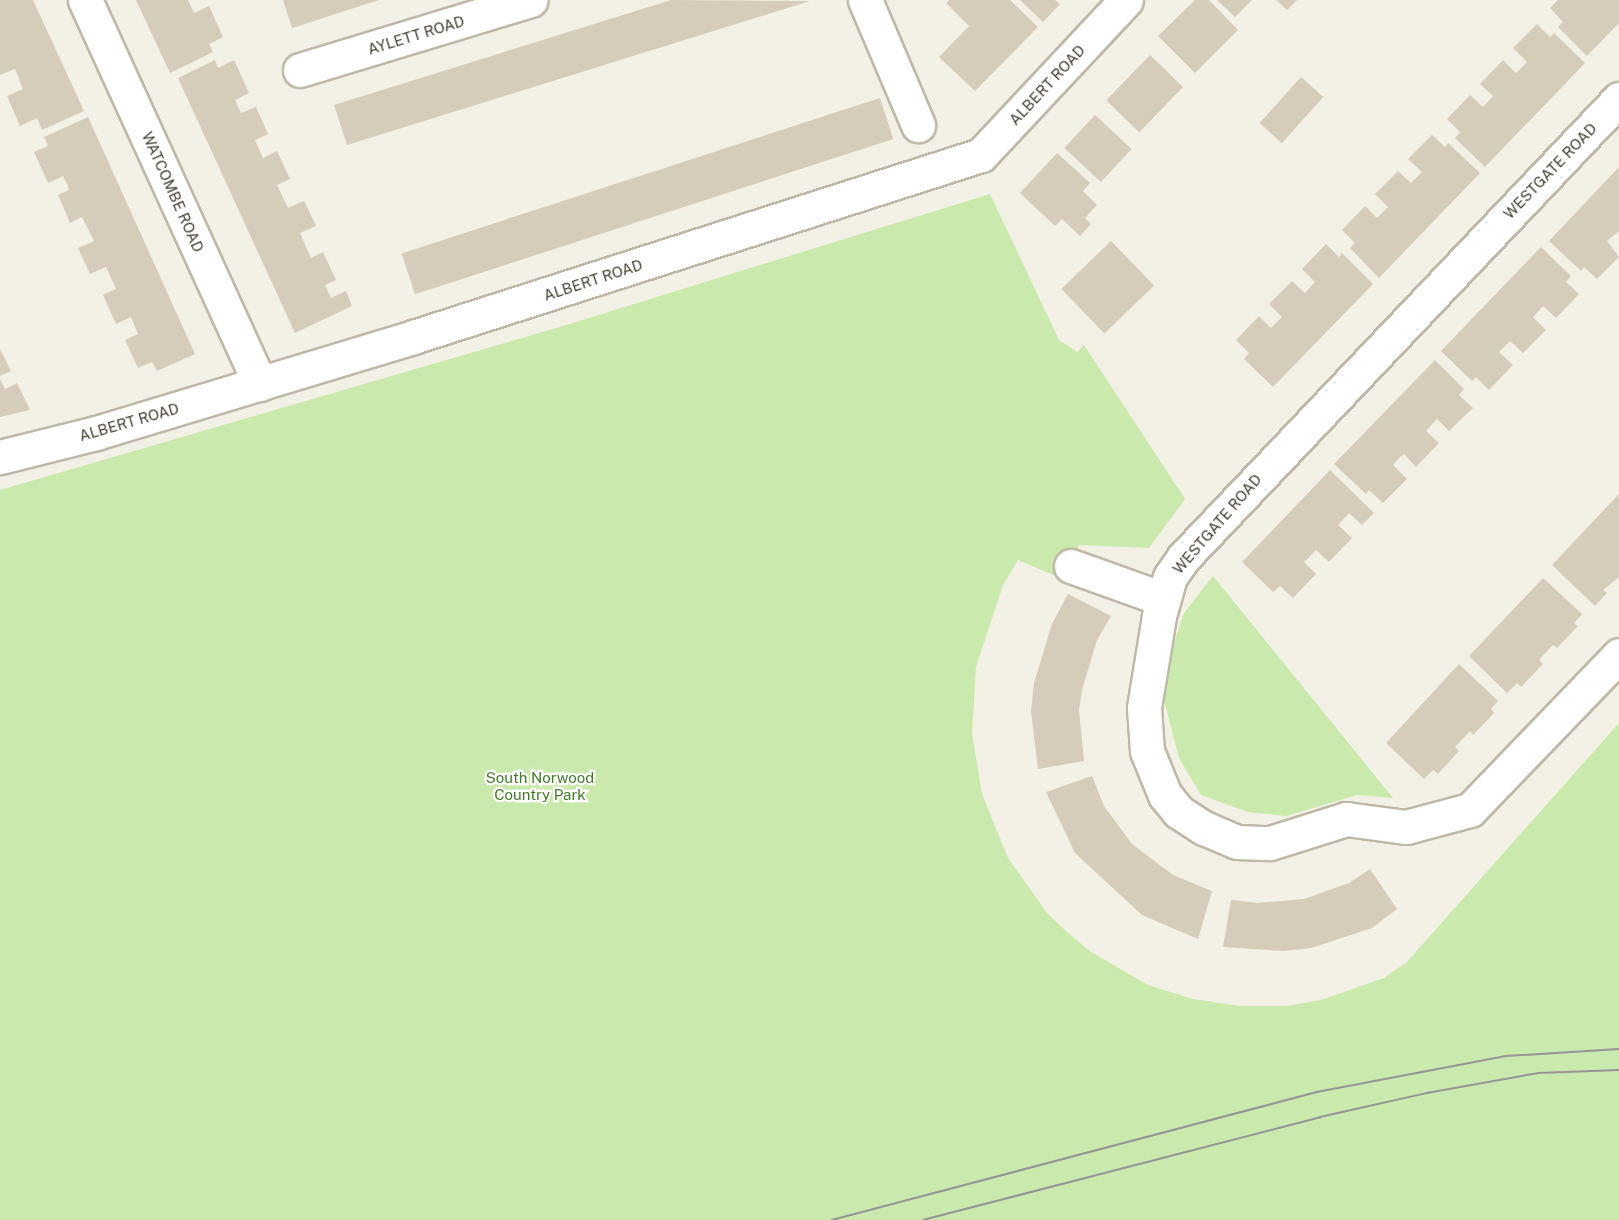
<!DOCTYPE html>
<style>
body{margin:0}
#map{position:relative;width:1619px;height:1220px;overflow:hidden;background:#f3f0e5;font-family:"Public Sans",sans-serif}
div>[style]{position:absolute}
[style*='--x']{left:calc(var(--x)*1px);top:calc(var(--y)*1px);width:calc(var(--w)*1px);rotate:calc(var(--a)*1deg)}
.green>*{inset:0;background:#cae9ac}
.building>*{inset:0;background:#d5ccba;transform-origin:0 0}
.roads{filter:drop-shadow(2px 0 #bfb8a7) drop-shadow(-2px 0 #bfb8a7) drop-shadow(0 2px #bfb8a7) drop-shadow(0 -2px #bfb8a7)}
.minor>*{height:33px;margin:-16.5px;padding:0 16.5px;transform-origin:16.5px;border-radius:16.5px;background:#fff}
.tram>*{height:1.5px;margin:-0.75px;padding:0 0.75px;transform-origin:0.75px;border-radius:0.75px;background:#959595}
span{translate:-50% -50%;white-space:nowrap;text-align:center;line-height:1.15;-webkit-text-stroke:4.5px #fff;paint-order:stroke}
.street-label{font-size:15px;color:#464034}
.park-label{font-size:15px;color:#417a26}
</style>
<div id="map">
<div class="green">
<i style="clip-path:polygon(990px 194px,1059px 340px,1077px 352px,1084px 345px,1185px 499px,1149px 548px,1079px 545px,1065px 580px,1018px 560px,1003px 585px,976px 667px,972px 734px,982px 794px,1008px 858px,1047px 913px,1069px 934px,1091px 952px,1148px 985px,1193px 999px,1240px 1006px,1287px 1006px,1321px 1000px,1384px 978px,1407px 962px,1619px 723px,1619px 1220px,0 1220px,0 490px,563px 326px)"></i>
<i style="clip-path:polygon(1213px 576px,1393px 798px,1357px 795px,1286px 816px,1248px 812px,1201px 795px,1179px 758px,1164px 700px,1171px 652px,1184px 613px)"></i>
</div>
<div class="building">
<i style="clip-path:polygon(0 0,33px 0,84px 111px,42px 130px,37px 118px,20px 126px,7px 96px,23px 89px,15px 69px,0 75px)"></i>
<i style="clip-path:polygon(136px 0,188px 0,194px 13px,209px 6px,223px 37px,209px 44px,213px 52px,170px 73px)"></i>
<i style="clip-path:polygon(283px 0,379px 0,292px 28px)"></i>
<i style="clip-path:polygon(671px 0,810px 1px,347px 145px,334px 105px)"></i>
<i style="clip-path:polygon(949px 0,1010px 0,1038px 27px,975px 91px,939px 57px,969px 26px,946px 3px)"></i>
<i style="clip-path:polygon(1020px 0,1055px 0,1060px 4px,1043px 22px)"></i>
<i style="clip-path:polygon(1195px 0,1209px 0,1238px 30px,1195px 73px,1158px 36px)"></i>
<i style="clip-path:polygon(1217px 0,1252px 0,1235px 17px)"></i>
<i style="clip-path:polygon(1276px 0,1297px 0,1287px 10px)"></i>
<i style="clip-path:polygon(1558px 0,1619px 0,1619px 23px,1587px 56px,1558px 27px,1563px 22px,1550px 8px)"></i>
<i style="clip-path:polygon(1537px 24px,1550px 37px,1554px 33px,1585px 63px,1485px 167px,1455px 138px,1460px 132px,1447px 119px,1470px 95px,1483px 107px,1493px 96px,1480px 84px,1503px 60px,1516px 73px,1527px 62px,1513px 48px)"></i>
<i style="left:1150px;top:55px;width:46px;height:63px;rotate:44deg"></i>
<i style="clip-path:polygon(215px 60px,218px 68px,234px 60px,249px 93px,235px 100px,241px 113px,256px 107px,268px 134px,255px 140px,263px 158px,277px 151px,290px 179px,277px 185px,288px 208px,304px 201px,316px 226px,300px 233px,311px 258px,323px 252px,336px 280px,325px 285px,331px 298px,346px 291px,352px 306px,295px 333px,178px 78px)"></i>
<i style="left:1301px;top:77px;width:30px;height:62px;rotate:42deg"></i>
<i style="left:880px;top:98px;width:43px;height:503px;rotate:72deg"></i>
<i style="left:1095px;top:115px;width:50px;height:45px;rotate:43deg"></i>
<i style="clip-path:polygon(88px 117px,195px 354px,157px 371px,152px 362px,138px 368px,125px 340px,138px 334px,131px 317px,116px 324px,103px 295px,116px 289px,106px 267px,90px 274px,78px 248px,94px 241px,82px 217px,70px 223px,65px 211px,58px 195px,69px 190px,67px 184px,63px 176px,48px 183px,34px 152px,48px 146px,44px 137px)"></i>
<i style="clip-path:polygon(1432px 135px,1445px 147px,1448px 143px,1480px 173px,1379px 278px,1350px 248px,1355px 243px,1342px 230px,1365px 206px,1377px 218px,1388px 207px,1375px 194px,1398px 171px,1411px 183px,1422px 172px,1408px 159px)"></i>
<i style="clip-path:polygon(1057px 153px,1090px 183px,1083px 191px,1097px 205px,1085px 218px,1091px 224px,1080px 236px,1062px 219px,1055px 226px,1020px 193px)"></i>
<i style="clip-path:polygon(1619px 167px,1619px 231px,1607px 241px,1619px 257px,1597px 279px,1584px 267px,1581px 271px,1549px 241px)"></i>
<i style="left:1111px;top:241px;width:62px;height:69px;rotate:46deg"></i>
<i style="clip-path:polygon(1326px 244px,1339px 257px,1342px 253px,1373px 284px,1273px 387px,1244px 359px,1249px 353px,1236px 340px,1259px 316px,1271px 328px,1282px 317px,1269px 304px,1292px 281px,1305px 293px,1315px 282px,1302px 269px)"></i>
<i style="clip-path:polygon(1541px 247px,1571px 276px,1566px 282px,1579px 294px,1556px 318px,1543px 306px,1533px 317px,1546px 330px,1523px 353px,1510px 341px,1499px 352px,1513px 365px,1489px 390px,1476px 377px,1472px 381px,1441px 351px)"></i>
<i style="clip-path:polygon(0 349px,11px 371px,0 376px)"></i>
<i style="clip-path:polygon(1435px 360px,1464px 389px,1459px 395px,1473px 408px,1449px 431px,1437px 419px,1426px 431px,1439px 443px,1416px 467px,1404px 454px,1398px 459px,1393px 465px,1407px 479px,1383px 503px,1369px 490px,1366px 494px,1334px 464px)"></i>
<i style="clip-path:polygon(0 379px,5px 389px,17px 383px,30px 410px,0 417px)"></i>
<i style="clip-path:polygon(1330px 470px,1374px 513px,1362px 525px,1349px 513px,1338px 525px,1352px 538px,1329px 562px,1316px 550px,1304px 562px,1316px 574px,1293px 598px,1280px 586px,1273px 592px,1242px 562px)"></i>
<i style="clip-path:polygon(1619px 494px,1619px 577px,1603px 590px,1607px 593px,1595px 606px,1552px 565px)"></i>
<i style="clip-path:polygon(1543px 578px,1582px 614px,1574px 623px,1578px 626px,1557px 648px,1553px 645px,1539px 660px,1543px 664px,1521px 687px,1517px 683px,1507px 693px,1469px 656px)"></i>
<i style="clip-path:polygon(1068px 594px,1111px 616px,1097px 640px,1082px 690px,1079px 710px,1084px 761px,1038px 769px,1031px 711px,1034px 683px,1052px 624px)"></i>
<i style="clip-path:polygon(1459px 664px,1498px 701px,1491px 709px,1494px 713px,1473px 735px,1470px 731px,1455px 747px,1459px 751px,1438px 774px,1433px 770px,1424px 779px,1386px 743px)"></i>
<i style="clip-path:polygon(1092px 776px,1104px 806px,1132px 844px,1173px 875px,1212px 891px,1198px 939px,1142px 915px,1075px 853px,1046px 792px)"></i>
<i style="clip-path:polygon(1370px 869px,1397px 909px,1372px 928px,1311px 948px,1283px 951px,1223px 947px,1231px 900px,1257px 903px,1304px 899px,1349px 883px)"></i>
</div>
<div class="roads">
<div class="minor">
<i style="--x:85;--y:0;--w:422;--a:65.5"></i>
<i style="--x:865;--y:0;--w:136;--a:67"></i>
<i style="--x:300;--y:70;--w:241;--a:-16.9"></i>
<i style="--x:1619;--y:99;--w:632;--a:133.52"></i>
<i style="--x:1184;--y:557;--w:24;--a:125"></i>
<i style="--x:1170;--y:577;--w:41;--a:105.8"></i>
<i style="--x:1159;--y:616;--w:93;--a:99.3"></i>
<i style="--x:1144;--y:708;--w:43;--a:86"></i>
<i style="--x:1147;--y:751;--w:48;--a:67.8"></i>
<i style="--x:1165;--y:795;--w:22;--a:51"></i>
<i style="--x:1179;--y:812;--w:30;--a:33"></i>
<i style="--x:1204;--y:828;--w:36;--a:23"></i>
<i style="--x:1237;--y:842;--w:33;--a:2"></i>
<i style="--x:1270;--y:843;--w:80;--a:-17.5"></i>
<i style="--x:1346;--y:819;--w:61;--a:7.6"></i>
<i style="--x:1406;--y:827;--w:66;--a:-14.9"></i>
<i style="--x:1470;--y:810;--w:215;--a:-46.1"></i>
<i style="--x:0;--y:457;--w:99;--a:-14"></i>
<i style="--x:96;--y:433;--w:331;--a:-16.8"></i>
<i style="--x:413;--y:337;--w:596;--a:-17.77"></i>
<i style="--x:981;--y:155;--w:212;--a:-46.9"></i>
<i style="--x:1071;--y:566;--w:98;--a:19.7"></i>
</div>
</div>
<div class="tram">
<i style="--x:832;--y:1220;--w:502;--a:-14.78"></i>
<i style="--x:1317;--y:1092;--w:192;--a:-10.8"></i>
<i style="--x:1506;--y:1056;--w:113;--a:-3.5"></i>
<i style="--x:923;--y:1220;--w:410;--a:-14.5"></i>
<i style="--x:1320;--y:1117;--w:110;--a:-12.6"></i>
<i style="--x:1427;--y:1093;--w:113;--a:-10.2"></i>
<i style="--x:1538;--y:1073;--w:81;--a:-2.1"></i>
</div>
<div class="street-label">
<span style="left:416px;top:35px;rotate:-17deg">AYLETT ROAD</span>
<span style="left:1047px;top:85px;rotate:-47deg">ALBERT ROAD</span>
<span style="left:1550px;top:171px;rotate:-46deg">WESTGATE ROAD</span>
<span style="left:173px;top:192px;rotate:66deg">WATCOMBE ROAD</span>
<span style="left:593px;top:280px;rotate:-18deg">ALBERT ROAD</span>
<span style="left:129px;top:422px;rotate:-16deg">ALBERT ROAD</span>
<span style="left:1217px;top:524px;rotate:-49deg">WESTGATE ROAD</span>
</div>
<div class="park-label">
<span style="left:540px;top:786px">South Norwood<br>Country Park</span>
</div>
</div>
